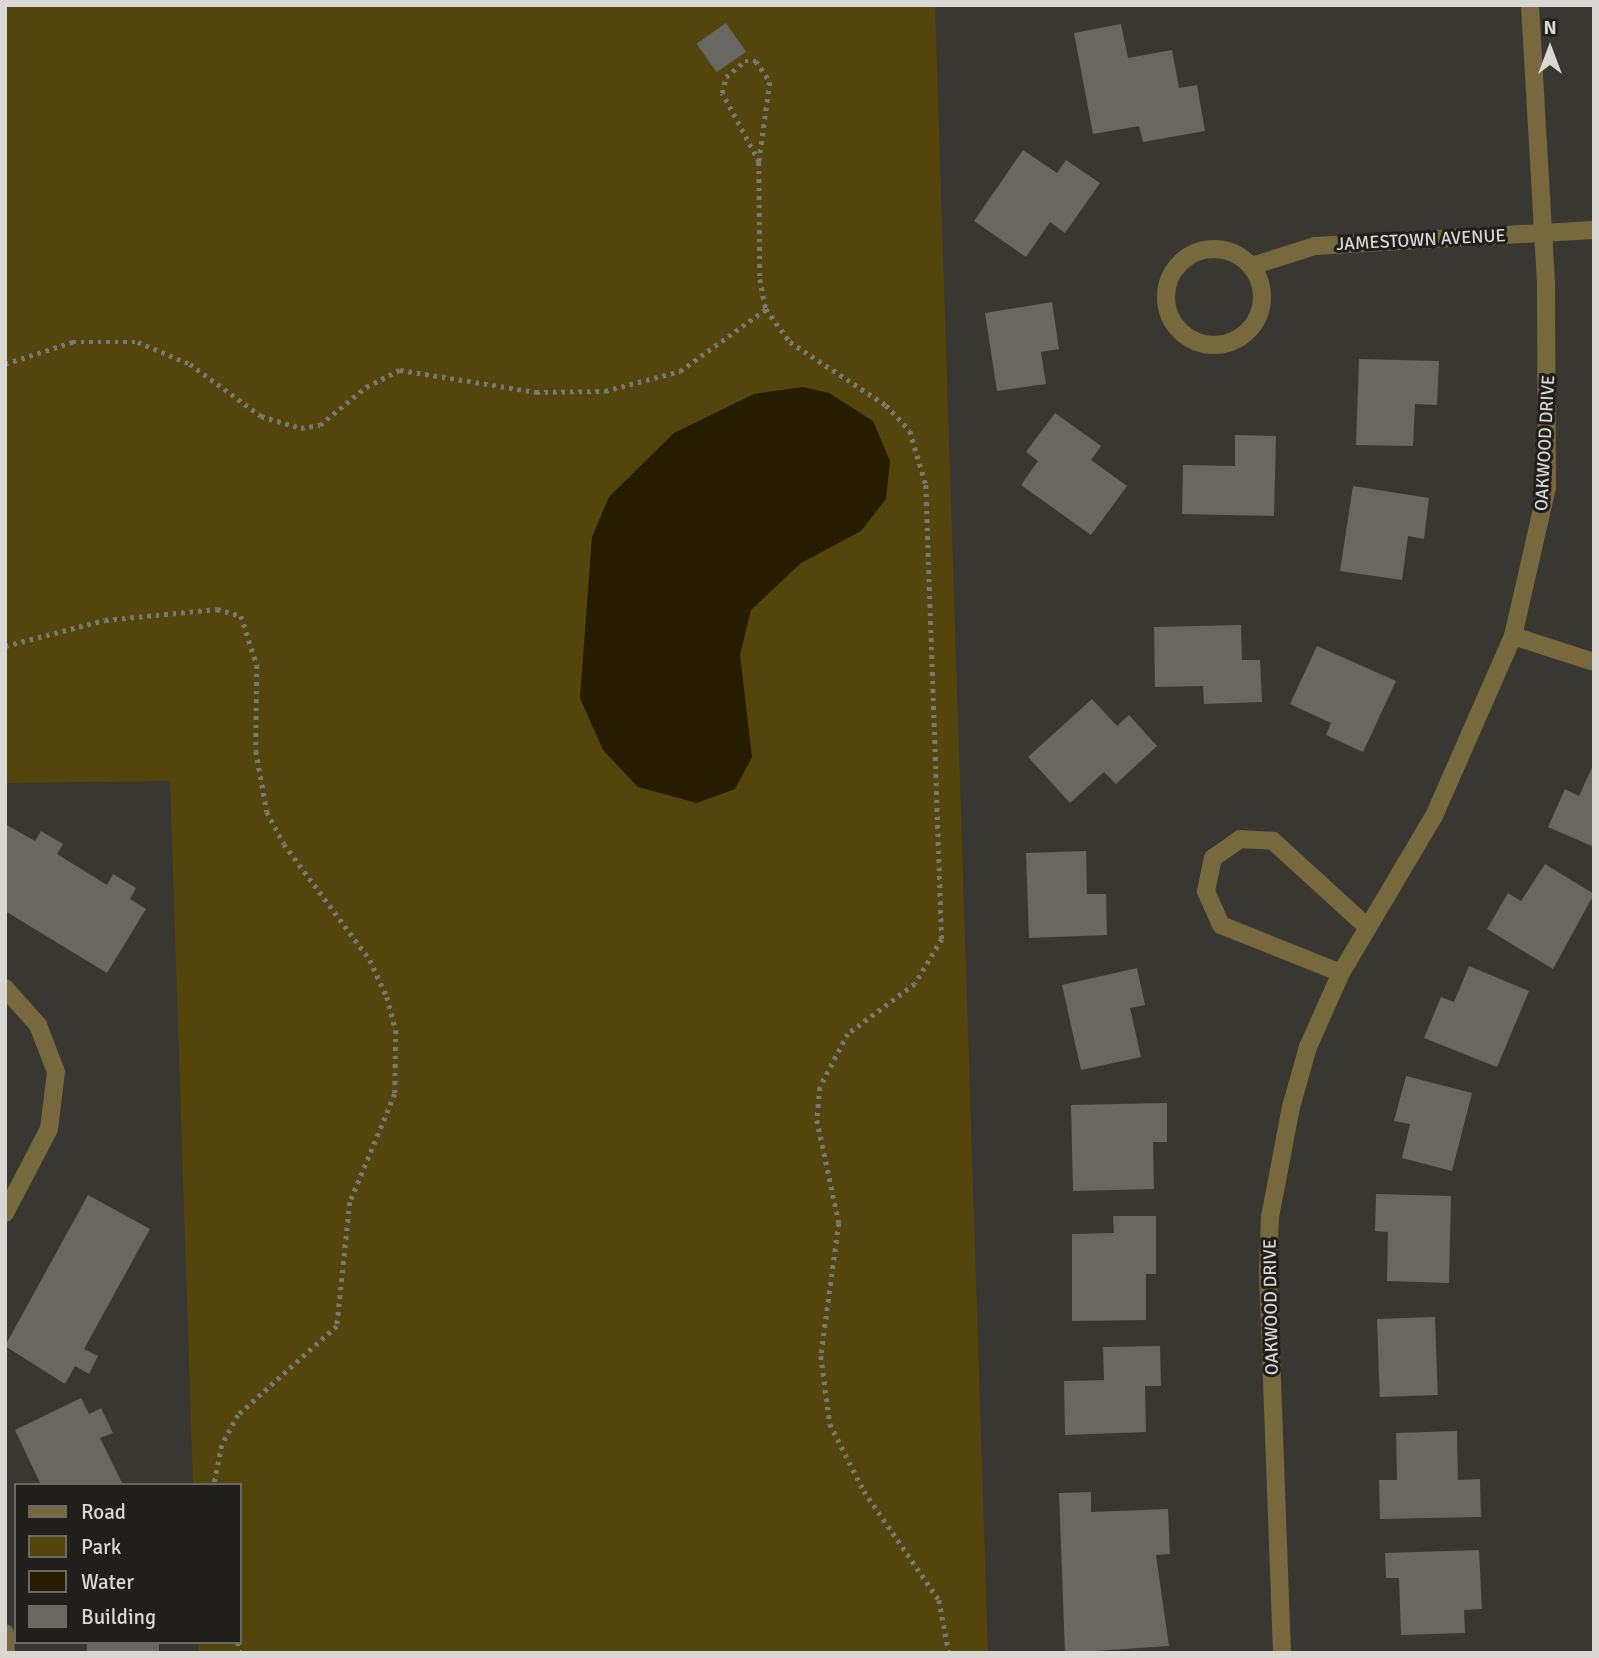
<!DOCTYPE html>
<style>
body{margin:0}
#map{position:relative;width:1599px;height:1658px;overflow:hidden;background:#393731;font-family:Signika,sans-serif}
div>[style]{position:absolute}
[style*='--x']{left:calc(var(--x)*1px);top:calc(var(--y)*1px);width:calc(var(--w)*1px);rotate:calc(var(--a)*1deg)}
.green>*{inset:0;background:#54450c}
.water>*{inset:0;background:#261d00}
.building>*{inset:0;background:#696761;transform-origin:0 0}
.path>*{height:4.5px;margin-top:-2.25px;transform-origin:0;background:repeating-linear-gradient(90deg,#797873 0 3.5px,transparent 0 8.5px)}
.street>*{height:18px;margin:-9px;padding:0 9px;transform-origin:9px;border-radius:9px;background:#77693d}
.street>.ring{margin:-9px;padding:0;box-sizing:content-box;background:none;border:18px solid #77693d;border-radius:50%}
span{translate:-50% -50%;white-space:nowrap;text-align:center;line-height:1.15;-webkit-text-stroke:6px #201f1c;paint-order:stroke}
.street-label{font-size:18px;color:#d9d8d4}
.frame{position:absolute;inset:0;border:7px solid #d9d8d4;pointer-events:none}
.legend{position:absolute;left:14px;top:1483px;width:228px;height:161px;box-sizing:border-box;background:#201f1c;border:2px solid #6a6966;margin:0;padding:9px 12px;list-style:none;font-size:21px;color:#d9d8d4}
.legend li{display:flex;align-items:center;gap:14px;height:35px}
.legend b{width:35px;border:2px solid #6a6966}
.north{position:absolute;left:1515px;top:14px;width:70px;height:70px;-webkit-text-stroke:5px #201f1c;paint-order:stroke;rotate:0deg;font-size:19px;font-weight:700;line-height:28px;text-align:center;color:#d9d8d4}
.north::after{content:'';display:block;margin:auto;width:24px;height:32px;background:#d9d8d4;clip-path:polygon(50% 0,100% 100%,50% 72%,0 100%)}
</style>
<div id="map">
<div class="green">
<i style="clip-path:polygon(5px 5px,935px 5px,988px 1653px,198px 1653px,198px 1642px,240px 1642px,240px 1485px,193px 1485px,170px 781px,5px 783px)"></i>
</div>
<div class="water">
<i style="clip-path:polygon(803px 387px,829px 393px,873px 421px,890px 461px,886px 499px,861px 531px,801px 563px,751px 610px,740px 655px,752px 757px,735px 789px,697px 803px,638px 787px,603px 750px,580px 698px,592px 537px,609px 497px,674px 433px,754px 394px)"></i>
</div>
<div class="building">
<i style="left:726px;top:23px;width:35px;height:36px;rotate:55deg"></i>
<i style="clip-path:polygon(1121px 24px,1128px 58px,1172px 50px,1179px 88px,1197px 85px,1205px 131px,1143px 142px,1139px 126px,1093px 134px,1074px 33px)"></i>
<i style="clip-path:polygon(1023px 150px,1057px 173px,1066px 160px,1100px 183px,1065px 233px,1050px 222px,1026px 257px,974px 221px)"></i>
<i style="clip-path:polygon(1052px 302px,1059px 349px,1041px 352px,1046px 384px,997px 391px,985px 313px)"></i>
<i style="clip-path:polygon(1359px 359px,1439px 361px,1437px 405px,1415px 404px,1413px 446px,1356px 445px)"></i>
<i style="clip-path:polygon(1055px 413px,1101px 446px,1091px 460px,1127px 486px,1091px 535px,1021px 485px,1038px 461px,1026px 452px)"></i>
<i style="clip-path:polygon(1235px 435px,1276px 436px,1274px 516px,1182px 514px,1183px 465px,1235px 466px)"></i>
<i style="clip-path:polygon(1353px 486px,1429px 498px,1424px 539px,1408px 536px,1402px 580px,1340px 571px)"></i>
<i style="clip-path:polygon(1241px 625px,1242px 660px,1260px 660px,1262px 702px,1204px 704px,1203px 686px,1155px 687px,1154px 627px)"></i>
<i style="clip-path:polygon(1317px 646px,1396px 681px,1363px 752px,1326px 735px,1331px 723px,1290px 704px)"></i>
<i style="clip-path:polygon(1092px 699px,1117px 726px,1129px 715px,1157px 746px,1116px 784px,1104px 772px,1070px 803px,1028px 757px)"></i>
<i style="clip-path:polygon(1594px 763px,1594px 847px,1548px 827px,1565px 789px,1579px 796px)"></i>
<i style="clip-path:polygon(5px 824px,35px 841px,41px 831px,63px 844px,57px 854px,107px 885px,113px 874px,136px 888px,130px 899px,146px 909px,107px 973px,5px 911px)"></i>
<i style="clip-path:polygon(1086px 851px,1087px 894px,1106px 894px,1107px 935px,1029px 938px,1026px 853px)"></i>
<i style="clip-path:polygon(1545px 864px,1594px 894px,1553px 969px,1487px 929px,1508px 893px,1521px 901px)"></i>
<i style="clip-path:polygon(1469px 966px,1529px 991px,1497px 1067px,1424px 1038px,1441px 997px,1454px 1002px)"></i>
<i style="clip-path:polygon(1137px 968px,1145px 1005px,1130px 1008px,1141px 1057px,1081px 1070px,1062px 985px)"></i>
<i style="clip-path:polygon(1406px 1076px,1472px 1093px,1452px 1171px,1402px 1158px,1410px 1124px,1394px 1121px)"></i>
<i style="clip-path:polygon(1167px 1103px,1167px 1142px,1153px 1142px,1154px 1189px,1073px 1191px,1071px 1105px)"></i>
<i style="clip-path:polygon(1376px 1194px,1451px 1196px,1449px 1283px,1387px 1281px,1388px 1232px,1375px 1231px)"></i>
<i style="clip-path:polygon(88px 1195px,150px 1229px,84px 1349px,98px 1356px,89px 1374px,75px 1366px,65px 1384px,5px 1346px)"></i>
<i style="clip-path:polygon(1113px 1216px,1156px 1216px,1156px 1274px,1146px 1274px,1146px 1320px,1072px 1321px,1072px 1234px,1114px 1233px)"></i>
<i style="left:1435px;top:1317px;width:78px;height:58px;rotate:88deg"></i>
<i style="clip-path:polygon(1160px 1346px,1161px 1386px,1145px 1386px,1146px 1432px,1065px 1435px,1064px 1381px,1104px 1380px,1103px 1347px)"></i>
<i style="clip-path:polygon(81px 1398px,89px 1414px,101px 1408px,113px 1433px,100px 1438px,123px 1485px,41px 1485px,15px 1430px)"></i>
<i style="clip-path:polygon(1457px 1431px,1458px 1480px,1480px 1479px,1481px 1517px,1380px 1519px,1379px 1480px,1397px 1480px,1396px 1433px)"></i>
<i style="clip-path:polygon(1091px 1492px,1091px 1512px,1168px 1509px,1170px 1554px,1156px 1555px,1169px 1646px,1065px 1653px,1059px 1493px)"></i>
<i style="clip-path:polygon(1479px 1550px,1482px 1609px,1464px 1610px,1465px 1633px,1401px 1635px,1399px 1578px,1386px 1578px,1385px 1553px)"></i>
<i style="left:87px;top:1642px;width:72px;height:11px"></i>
</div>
<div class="path">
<i style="--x:759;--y:162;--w:78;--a:-118.2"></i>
<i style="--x:722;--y:93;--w:16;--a:-76"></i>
<i style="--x:726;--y:77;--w:25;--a:-40"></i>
<i style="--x:745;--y:61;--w:11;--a:0"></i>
<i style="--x:756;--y:61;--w:25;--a:56"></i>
<i style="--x:770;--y:82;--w:81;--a:97.8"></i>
<i style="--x:759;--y:162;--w:117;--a:89.5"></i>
<i style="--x:760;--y:279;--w:31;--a:79"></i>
<i style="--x:766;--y:309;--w:41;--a:54"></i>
<i style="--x:790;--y:342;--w:115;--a:33.3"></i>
<i style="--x:886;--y:405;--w:35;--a:47"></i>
<i style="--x:910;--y:431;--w:56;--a:73.5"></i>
<i style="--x:926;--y:485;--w:454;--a:88"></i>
<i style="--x:942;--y:939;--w:52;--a:121"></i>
<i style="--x:915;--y:984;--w:84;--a:143.3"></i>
<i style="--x:848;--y:1034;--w:60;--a:117.8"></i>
<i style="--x:820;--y:1087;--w:33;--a:95"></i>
<i style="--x:817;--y:1120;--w:105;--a:77.9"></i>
<i style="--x:839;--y:1223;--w:134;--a:97.7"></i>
<i style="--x:821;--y:1356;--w:69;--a:82.5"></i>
<i style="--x:830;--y:1424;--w:75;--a:63.1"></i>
<i style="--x:864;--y:1491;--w:132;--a:55.5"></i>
<i style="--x:939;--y:1600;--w:54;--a:79.3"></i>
<i style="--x:5;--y:364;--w:71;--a:-18.2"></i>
<i style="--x:72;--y:342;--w:66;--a:0"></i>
<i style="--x:138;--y:342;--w:56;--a:22.9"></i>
<i style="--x:190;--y:364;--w:88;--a:36.2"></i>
<i style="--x:261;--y:416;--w:42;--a:16.7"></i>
<i style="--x:301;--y:428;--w:19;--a:-9"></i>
<i style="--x:320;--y:425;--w:60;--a:-39.6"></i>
<i style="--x:366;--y:387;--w:38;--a:-27"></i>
<i style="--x:400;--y:370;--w:138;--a:9.2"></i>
<i style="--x:536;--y:392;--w:69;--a:-0.8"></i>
<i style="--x:605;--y:391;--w:78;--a:-14.9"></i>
<i style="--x:680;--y:371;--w:106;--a:-35.8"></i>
<i style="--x:5;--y:646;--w:103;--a:-14.6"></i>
<i style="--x:105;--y:620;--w:113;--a:-5.6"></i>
<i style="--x:217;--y:609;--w:25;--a:16"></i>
<i style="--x:241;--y:616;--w:52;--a:71.9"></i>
<i style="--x:257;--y:665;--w:86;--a:90.7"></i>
<i style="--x:256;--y:751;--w:62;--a:79.8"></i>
<i style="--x:267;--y:812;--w:36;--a:62"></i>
<i style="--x:284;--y:844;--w:144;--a:53.4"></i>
<i style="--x:370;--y:960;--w:41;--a:65.3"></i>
<i style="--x:387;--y:997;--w:34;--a:75"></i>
<i style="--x:396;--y:1030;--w:64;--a:90.9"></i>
<i style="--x:395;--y:1094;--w:117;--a:112.6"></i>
<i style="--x:350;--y:1202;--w:125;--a:96"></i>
<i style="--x:337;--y:1326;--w:133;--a:138"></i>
<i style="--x:238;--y:1415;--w:34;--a:118"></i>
<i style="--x:222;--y:1445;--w:41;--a:101.3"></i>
<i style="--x:238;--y:1642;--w:11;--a:80"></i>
</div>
<div class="street">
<i class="ring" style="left:1166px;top:249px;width:78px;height:78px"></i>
<i style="--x:1252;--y:266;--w:66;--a:-17.6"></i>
<i style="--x:1315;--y:246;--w:279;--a:-3.3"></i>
<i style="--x:1513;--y:636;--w:85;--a:17.8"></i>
<i style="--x:1341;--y:973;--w:129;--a:-158.2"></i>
<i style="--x:1221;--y:925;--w:37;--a:-114"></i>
<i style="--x:1206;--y:891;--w:34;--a:-78"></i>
<i style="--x:1213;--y:858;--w:33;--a:-35"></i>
<i style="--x:1240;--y:839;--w:33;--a:3"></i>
<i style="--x:1273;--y:841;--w:126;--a:42.4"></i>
<i style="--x:5;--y:988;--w:50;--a:48.3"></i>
<i style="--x:38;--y:1025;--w:50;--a:69"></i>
<i style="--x:56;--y:1072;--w:57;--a:97"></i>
<i style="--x:49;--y:1129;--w:95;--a:117.6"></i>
<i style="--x:5;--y:1633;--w:20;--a:87"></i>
<i style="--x:1282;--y:1653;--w:382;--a:-92.1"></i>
<i style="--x:1268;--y:1271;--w:54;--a:-87.9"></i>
<i style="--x:1270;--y:1217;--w:112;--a:-79.2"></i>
<i style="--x:1291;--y:1107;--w:62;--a:-74.2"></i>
<i style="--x:1308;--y:1047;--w:81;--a:-66"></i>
<i style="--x:1341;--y:973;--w:182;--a:-59.4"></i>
<i style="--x:1434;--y:816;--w:197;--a:-66.3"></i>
<i style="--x:1513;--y:636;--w:153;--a:-77.1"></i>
<i style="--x:1547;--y:487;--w:204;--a:-90.3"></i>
<i style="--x:1546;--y:283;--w:278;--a:-93.3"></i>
</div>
<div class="street-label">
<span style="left:1421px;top:240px;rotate:-3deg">JAMESTOWN AVENUE</span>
<span style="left:1545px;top:443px;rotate:-87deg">OAKWOOD DRIVE</span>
<span style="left:1271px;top:1307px;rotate:-91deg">OAKWOOD DRIVE</span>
</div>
<div class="frame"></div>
<ul class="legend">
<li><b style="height:9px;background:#77693d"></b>Road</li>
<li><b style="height:19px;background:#54450c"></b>Park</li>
<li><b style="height:19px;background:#261d00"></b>Water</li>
<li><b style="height:19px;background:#696761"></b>Building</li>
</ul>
<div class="north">N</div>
</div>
